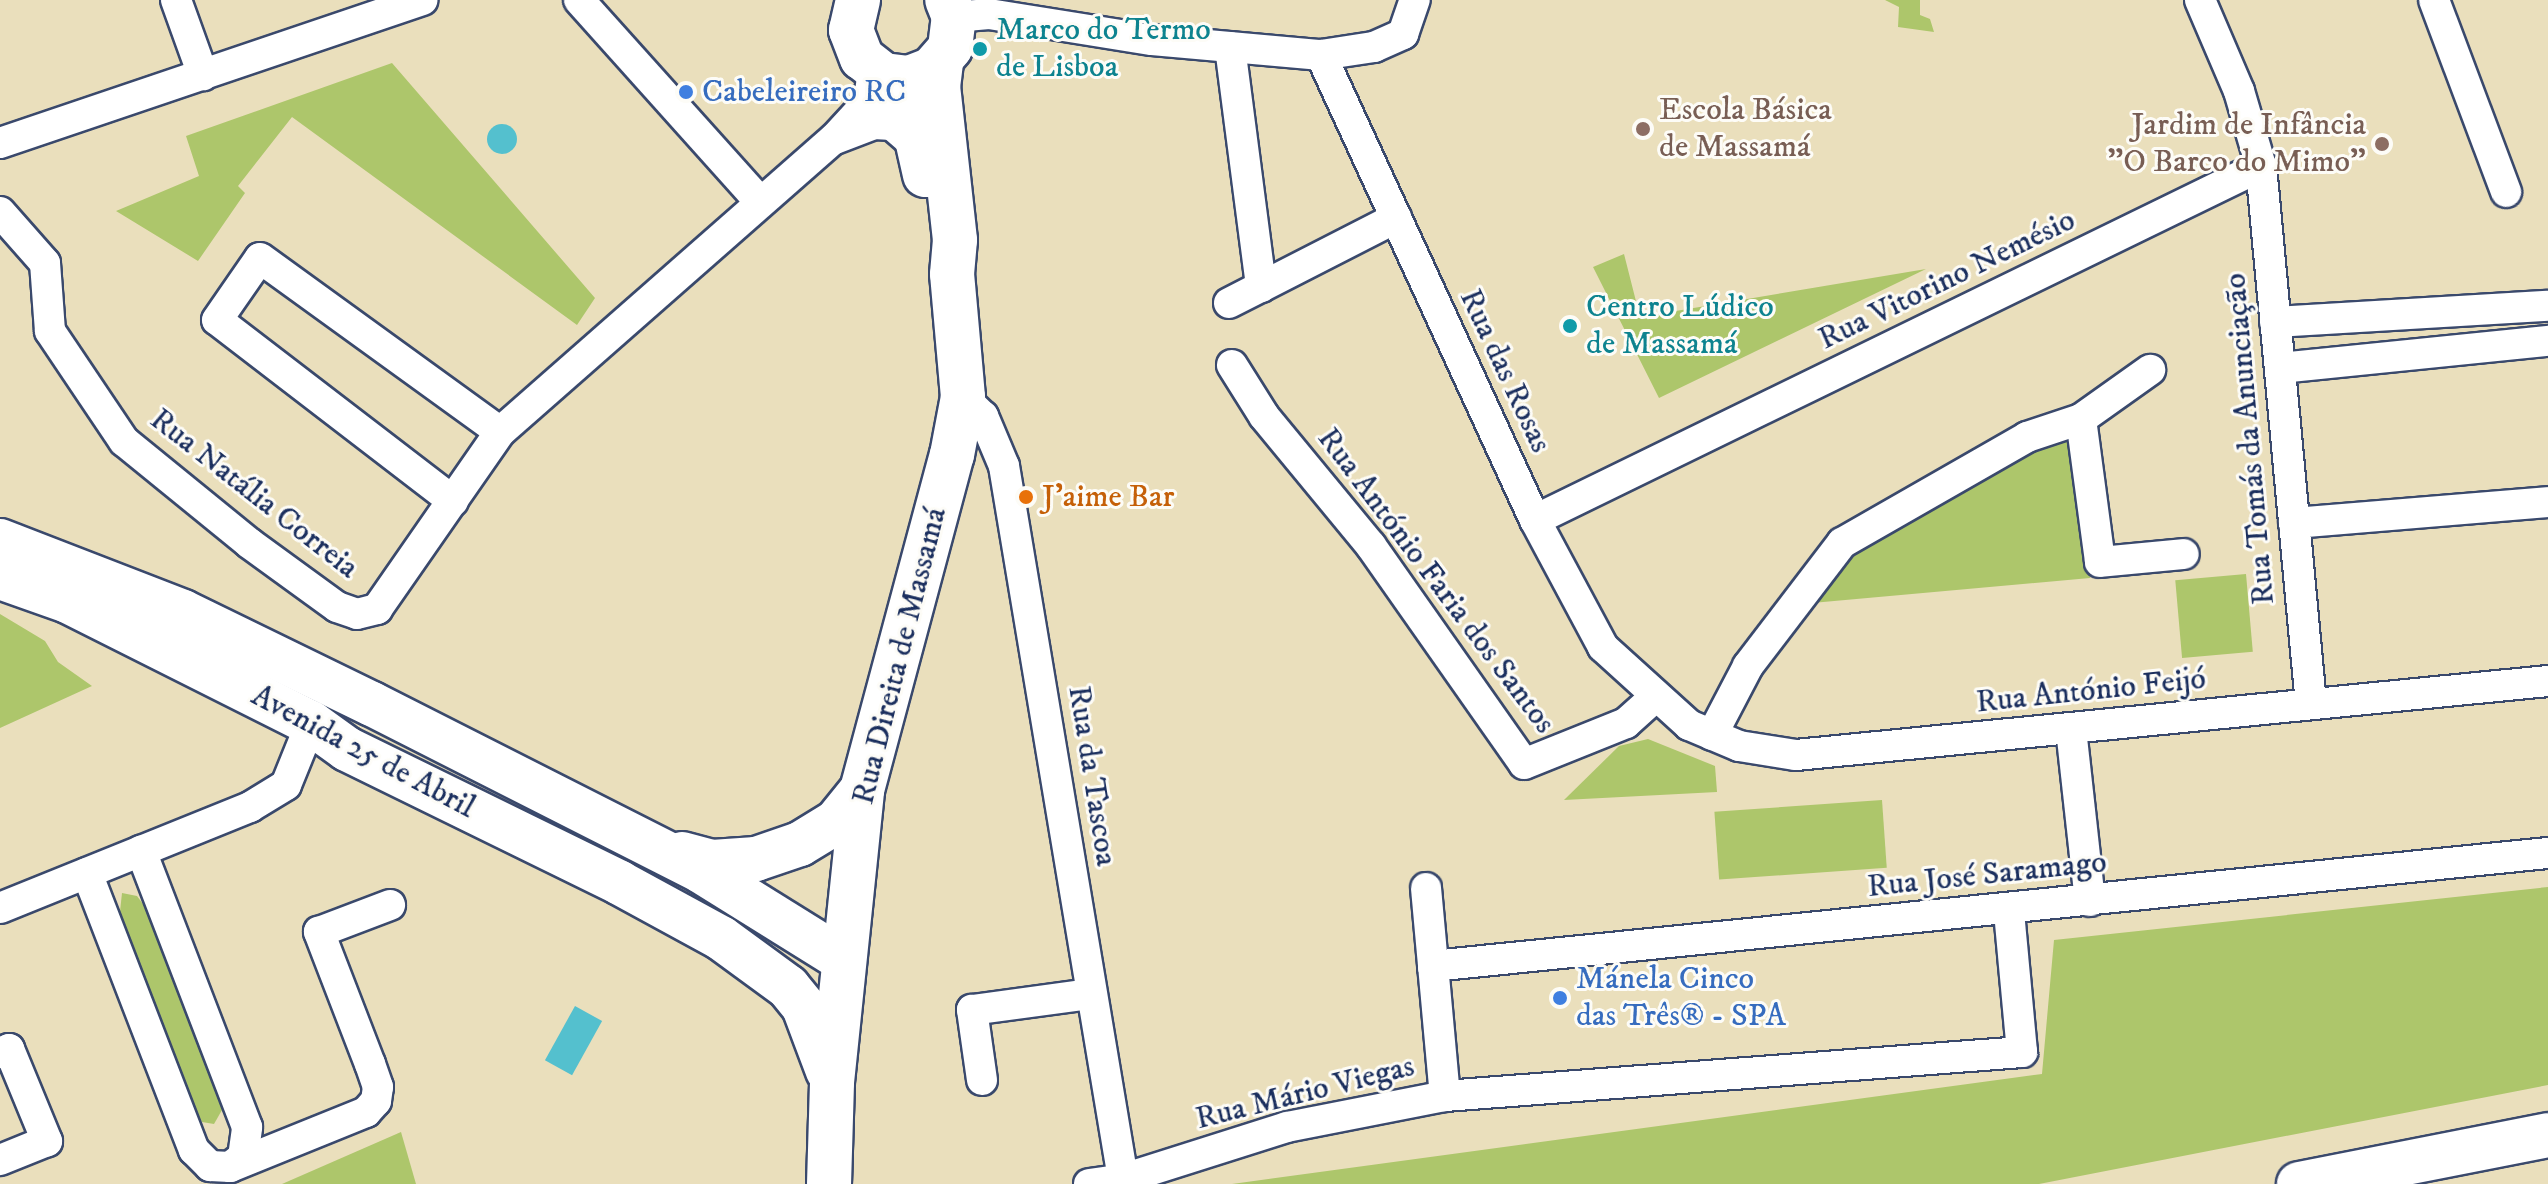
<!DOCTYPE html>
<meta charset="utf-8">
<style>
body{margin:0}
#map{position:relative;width:2548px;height:1184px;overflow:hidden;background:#eadfbc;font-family:"IM FELL DW Pica",serif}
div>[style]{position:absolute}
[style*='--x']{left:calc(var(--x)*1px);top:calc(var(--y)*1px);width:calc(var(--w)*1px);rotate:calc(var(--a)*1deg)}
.green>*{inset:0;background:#adc66b;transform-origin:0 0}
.water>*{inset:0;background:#54c0ce;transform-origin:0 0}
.round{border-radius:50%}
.roads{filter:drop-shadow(2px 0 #3a496c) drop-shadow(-2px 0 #3a496c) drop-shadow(0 2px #3a496c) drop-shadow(0 -2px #3a496c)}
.street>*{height:30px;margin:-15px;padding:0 15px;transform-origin:15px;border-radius:15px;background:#fff}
.secondary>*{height:44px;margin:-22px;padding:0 22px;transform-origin:22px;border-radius:22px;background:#fff}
.highway>*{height:44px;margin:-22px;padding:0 22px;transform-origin:22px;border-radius:22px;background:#fff}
.dots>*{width:22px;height:22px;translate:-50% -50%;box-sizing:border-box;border:4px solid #fdfcf7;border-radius:50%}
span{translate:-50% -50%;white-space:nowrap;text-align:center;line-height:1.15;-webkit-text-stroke:6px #fdfcf7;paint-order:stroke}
.culture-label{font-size:32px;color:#0d838f}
.left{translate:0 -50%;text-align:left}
.shop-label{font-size:32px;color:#366cbe}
.education-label{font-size:32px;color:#785e54}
.right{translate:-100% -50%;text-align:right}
.street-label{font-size:32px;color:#1b2f5e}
.food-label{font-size:32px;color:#c56008}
</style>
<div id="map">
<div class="green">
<i style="clip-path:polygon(1885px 0,1920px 0,1920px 15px,1930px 19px,1934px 32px,1898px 27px,1899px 7px)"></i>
<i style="clip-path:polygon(392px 63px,595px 298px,577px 325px,292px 117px,238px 186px,245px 193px,198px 261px,116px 211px,199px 176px,186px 136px)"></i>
<i style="clip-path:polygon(1624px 254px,1640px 317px,1926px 269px,1659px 398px,1593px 267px)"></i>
<i style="clip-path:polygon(2072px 438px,2090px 578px,1812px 603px,1853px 549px,2031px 448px)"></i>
<i style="left:2246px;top:574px;width:78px;height:71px;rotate:85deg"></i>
<i style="clip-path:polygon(0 614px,45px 641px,58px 662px,92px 686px,0 728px)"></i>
<i style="clip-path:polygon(1648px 739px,1715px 766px,1717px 792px,1564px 800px,1619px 746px)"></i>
<i style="left:1882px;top:800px;width:68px;height:168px;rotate:86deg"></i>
<i style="clip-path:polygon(2548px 887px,2548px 1085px,2039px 1184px,1232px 1184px,2042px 1074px,2054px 940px)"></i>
<i style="clip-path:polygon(122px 893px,137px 896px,146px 908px,219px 1092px,222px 1110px,214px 1124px,202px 1122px,192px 1104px,119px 921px)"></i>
<i style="clip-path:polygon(401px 1132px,416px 1184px,282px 1184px)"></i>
</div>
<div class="water">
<i class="round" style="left:487px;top:124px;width:30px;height:30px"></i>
<i style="left:575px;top:1006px;width:31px;height:62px;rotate:29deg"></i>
</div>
<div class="roads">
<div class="street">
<i style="--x:176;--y:0;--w:80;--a:70.2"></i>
<i style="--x:579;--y:0;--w:271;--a:48.1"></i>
<i style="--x:2200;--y:0;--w:99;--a:66.8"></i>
<i style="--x:2239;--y:91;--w:78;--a:73.7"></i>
<i style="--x:2261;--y:166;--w:540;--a:84.69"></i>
<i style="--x:2434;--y:0;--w:205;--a:69.4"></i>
<i style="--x:954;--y:17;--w:35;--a:-5"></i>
<i style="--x:989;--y:14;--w:165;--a:9.1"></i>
<i style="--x:1152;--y:40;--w:170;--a:5.1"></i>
<i style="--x:1321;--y:55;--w:54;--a:-8.6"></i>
<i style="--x:1374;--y:47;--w:32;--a:-24"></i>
<i style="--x:1403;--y:34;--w:36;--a:-71"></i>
<i style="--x:1230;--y:47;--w:242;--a:82.6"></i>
<i style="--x:1261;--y:287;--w:152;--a:-27.1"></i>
<i style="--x:1321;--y:55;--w:512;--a:65.29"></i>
<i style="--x:1535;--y:520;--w:144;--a:61.8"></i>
<i style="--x:1603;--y:647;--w:116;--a:42.2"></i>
<i style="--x:1689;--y:725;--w:54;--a:22.8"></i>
<i style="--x:1739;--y:746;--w:58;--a:9"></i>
<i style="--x:1796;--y:755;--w:756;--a:-5.62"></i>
<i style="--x:835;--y:139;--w:42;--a:-21"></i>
<i style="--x:874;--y:124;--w:18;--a:3"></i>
<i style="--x:892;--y:125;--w:32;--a:41"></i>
<i style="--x:0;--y:143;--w:446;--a:-18.7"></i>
<i style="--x:0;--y:212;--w:68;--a:48.6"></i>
<i style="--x:45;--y:263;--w:68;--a:85.8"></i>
<i style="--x:50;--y:331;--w:133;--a:56.1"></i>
<i style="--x:124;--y:441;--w:161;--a:39.2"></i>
<i style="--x:249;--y:543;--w:109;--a:36"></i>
<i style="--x:337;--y:607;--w:21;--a:19"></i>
<i style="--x:357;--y:614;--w:21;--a:-14"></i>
<i style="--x:377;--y:609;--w:216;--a:-55.2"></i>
<i style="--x:500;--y:432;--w:444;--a:-41.3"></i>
<i style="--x:834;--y:139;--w:52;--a:-47.4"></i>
<i style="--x:869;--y:101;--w:32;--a:-83"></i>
<i style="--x:1229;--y:303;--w:36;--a:-27"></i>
<i style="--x:2275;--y:322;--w:273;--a:-3.4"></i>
<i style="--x:1232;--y:365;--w:60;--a:57.9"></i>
<i style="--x:1264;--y:416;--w:168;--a:50.5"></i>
<i style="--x:1371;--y:546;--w:266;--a:54.9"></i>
<i style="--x:1524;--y:764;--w:110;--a:-21.9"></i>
<i style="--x:1626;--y:723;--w:38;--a:-42"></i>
<i style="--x:2280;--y:368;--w:269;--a:-5.8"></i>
<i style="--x:963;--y:397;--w:28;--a:44"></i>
<i style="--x:983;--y:416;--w:54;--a:67.2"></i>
<i style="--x:1004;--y:466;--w:723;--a:80.52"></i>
<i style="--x:2081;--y:419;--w:85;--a:-35.4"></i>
<i style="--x:453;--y:501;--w:297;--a:-142.5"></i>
<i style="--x:217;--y:320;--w:75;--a:-55.3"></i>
<i style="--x:260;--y:258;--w:296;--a:35.9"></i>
<i style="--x:1535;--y:520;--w:808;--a:-25.99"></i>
<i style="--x:2294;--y:523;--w:255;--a:-4.7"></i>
<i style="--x:2071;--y:729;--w:173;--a:83.7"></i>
<i style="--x:1712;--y:735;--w:78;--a:-62.4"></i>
<i style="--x:1748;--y:666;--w:155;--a:-52.6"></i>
<i style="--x:1842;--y:543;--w:213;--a:-29.8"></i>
<i style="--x:2027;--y:437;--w:57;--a:-18.4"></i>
<i style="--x:2081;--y:419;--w:144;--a:82.4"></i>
<i style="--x:2100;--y:562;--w:84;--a:-5.4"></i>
<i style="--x:87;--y:873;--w:297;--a:68.9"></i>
<i style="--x:194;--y:1150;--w:23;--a:45"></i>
<i style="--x:210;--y:1166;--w:20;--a:3"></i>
<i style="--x:230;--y:1167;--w:16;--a:-38"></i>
<i style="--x:243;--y:1157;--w:30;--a:-82"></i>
<i style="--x:247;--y:1127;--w:296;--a:-111"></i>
<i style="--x:1426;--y:888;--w:209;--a:84.8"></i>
<i style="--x:0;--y:908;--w:270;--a:-22"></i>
<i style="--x:250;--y:807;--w:42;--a:-31.4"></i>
<i style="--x:286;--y:785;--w:67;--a:-68"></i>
<i style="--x:1433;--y:966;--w:1121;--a:-5.79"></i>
<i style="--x:0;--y:1053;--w:10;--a:-24"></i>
<i style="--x:9;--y:1049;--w:100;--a:67.6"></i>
<i style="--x:47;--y:1141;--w:51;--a:158"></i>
<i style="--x:982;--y:1080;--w:71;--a:-98.1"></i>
<i style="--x:972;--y:1010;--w:120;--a:-7.7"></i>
<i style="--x:230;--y:1167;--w:147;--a:-22"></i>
<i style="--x:366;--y:1112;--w:15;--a:-48"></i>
<i style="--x:376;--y:1101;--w:14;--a:-82"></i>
<i style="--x:378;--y:1087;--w:24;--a:-109"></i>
<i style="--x:370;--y:1064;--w:142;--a:-111.1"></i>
<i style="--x:319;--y:932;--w:76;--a:-20.8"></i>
<i style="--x:1089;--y:1184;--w:34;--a:-8"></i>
<i style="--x:1123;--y:1179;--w:172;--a:-17.6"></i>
<i style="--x:1287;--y:1127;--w:161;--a:-11.1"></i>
<i style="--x:1445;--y:1096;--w:579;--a:-4.36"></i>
<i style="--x:2022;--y:1052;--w:142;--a:-95.3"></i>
</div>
<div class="secondary">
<i style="--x:858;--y:0;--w:31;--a:103"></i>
<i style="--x:851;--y:30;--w:30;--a:69"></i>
<i style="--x:862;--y:58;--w:28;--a:38"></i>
<i style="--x:884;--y:75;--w:25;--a:7"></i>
<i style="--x:909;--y:78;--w:25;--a:-21"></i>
<i style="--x:932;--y:69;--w:28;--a:-49"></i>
<i style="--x:950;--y:48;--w:31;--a:-83"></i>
<i style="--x:954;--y:17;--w:18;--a:-112"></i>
<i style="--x:884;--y:75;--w:68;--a:61.9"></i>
<i style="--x:916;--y:135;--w:41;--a:77.3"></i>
<i style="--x:0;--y:541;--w:196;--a:21.2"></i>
<i style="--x:183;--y:612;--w:210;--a:26"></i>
<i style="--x:372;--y:704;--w:369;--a:26.9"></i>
<i style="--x:701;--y:871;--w:168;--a:31.9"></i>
<i style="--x:0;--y:577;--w:72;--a:19.4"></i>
<i style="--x:68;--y:601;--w:272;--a:26.7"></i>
<i style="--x:311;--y:723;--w:44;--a:35.8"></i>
<i style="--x:347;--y:749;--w:304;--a:26.1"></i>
<i style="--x:620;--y:883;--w:115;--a:28.6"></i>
<i style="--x:721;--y:938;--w:83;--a:36.2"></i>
<i style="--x:788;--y:987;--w:26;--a:51"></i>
<i style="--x:804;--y:1007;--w:68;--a:69.4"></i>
<i style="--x:682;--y:854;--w:31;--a:15"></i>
<i style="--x:712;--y:862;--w:44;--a:-3.9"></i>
<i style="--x:756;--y:859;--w:46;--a:-18.8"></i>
<i style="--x:800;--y:844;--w:42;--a:-31.4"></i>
<i style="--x:836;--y:822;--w:41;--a:-50.9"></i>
<i style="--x:829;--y:1184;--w:102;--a:-88.3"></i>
<i style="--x:832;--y:1082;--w:294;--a:-84.1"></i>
<i style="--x:862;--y:790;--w:347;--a:-75"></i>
<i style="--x:952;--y:455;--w:59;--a:-79.3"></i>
<i style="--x:963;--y:397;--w:123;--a:-95.1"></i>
<i style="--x:952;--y:274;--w:34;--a:-85"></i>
<i style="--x:955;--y:240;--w:154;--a:-96.3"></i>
<i style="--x:938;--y:87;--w:26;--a:-83"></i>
</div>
<div class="highway">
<i style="--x:2299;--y:1184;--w:254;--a:-11.1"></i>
</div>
</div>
<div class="dots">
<i style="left:980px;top:49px;background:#0f9aa8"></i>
<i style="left:686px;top:92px;background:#3f7fe0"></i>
<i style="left:1643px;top:129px;background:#8d6e63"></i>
<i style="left:2382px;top:144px;background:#8d6e63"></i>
<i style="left:1570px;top:326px;background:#0f9aa8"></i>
<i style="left:1026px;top:497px;background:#e8710a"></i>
<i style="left:1560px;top:998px;background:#3f7fe0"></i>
</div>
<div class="culture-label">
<span class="left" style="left:996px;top:49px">Marco do Termo<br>de Lisboa</span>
<span class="left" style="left:1586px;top:326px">Centro Lúdico<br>de Massamá</span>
</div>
<div class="shop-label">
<span class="left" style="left:702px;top:92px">Cabeleireiro RC</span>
<span class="left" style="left:1576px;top:998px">Mánela Cinco<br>das Três® - SPA</span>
</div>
<div class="education-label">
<span class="left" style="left:1659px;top:129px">Escola Básica<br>de Massamá</span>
<span class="right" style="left:2366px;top:144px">Jardim de Infância<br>"O Barco do Mimo"</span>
</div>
<div class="street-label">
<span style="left:1947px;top:280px;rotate:-26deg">Rua Vitorino Nemésio</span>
<span style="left:1505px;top:371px;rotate:65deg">Rua das Rosas</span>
<span style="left:2250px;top:439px;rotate:-95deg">Rua Tomás da Anunciação</span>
<span style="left:254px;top:494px;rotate:38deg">Rua Natália Correia</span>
<span style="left:1436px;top:581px;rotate:53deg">Rua António Faria dos Santos</span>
<span style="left:900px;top:656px;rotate:-76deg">Rua Direita de Massamá</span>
<span style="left:2091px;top:691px;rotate:-6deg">Rua António Feijó</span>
<span style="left:363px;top:752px;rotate:28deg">Avenida 25 de Abril</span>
<span style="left:1092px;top:776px;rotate:81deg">Rua da Tascoa</span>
<span style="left:1987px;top:875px;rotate:-6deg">Rua José Saramago</span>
<span style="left:1305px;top:1093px;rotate:-14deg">Rua Mário Viegas</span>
</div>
<div class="food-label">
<span class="left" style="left:1042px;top:497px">J'aime Bar</span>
</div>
</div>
